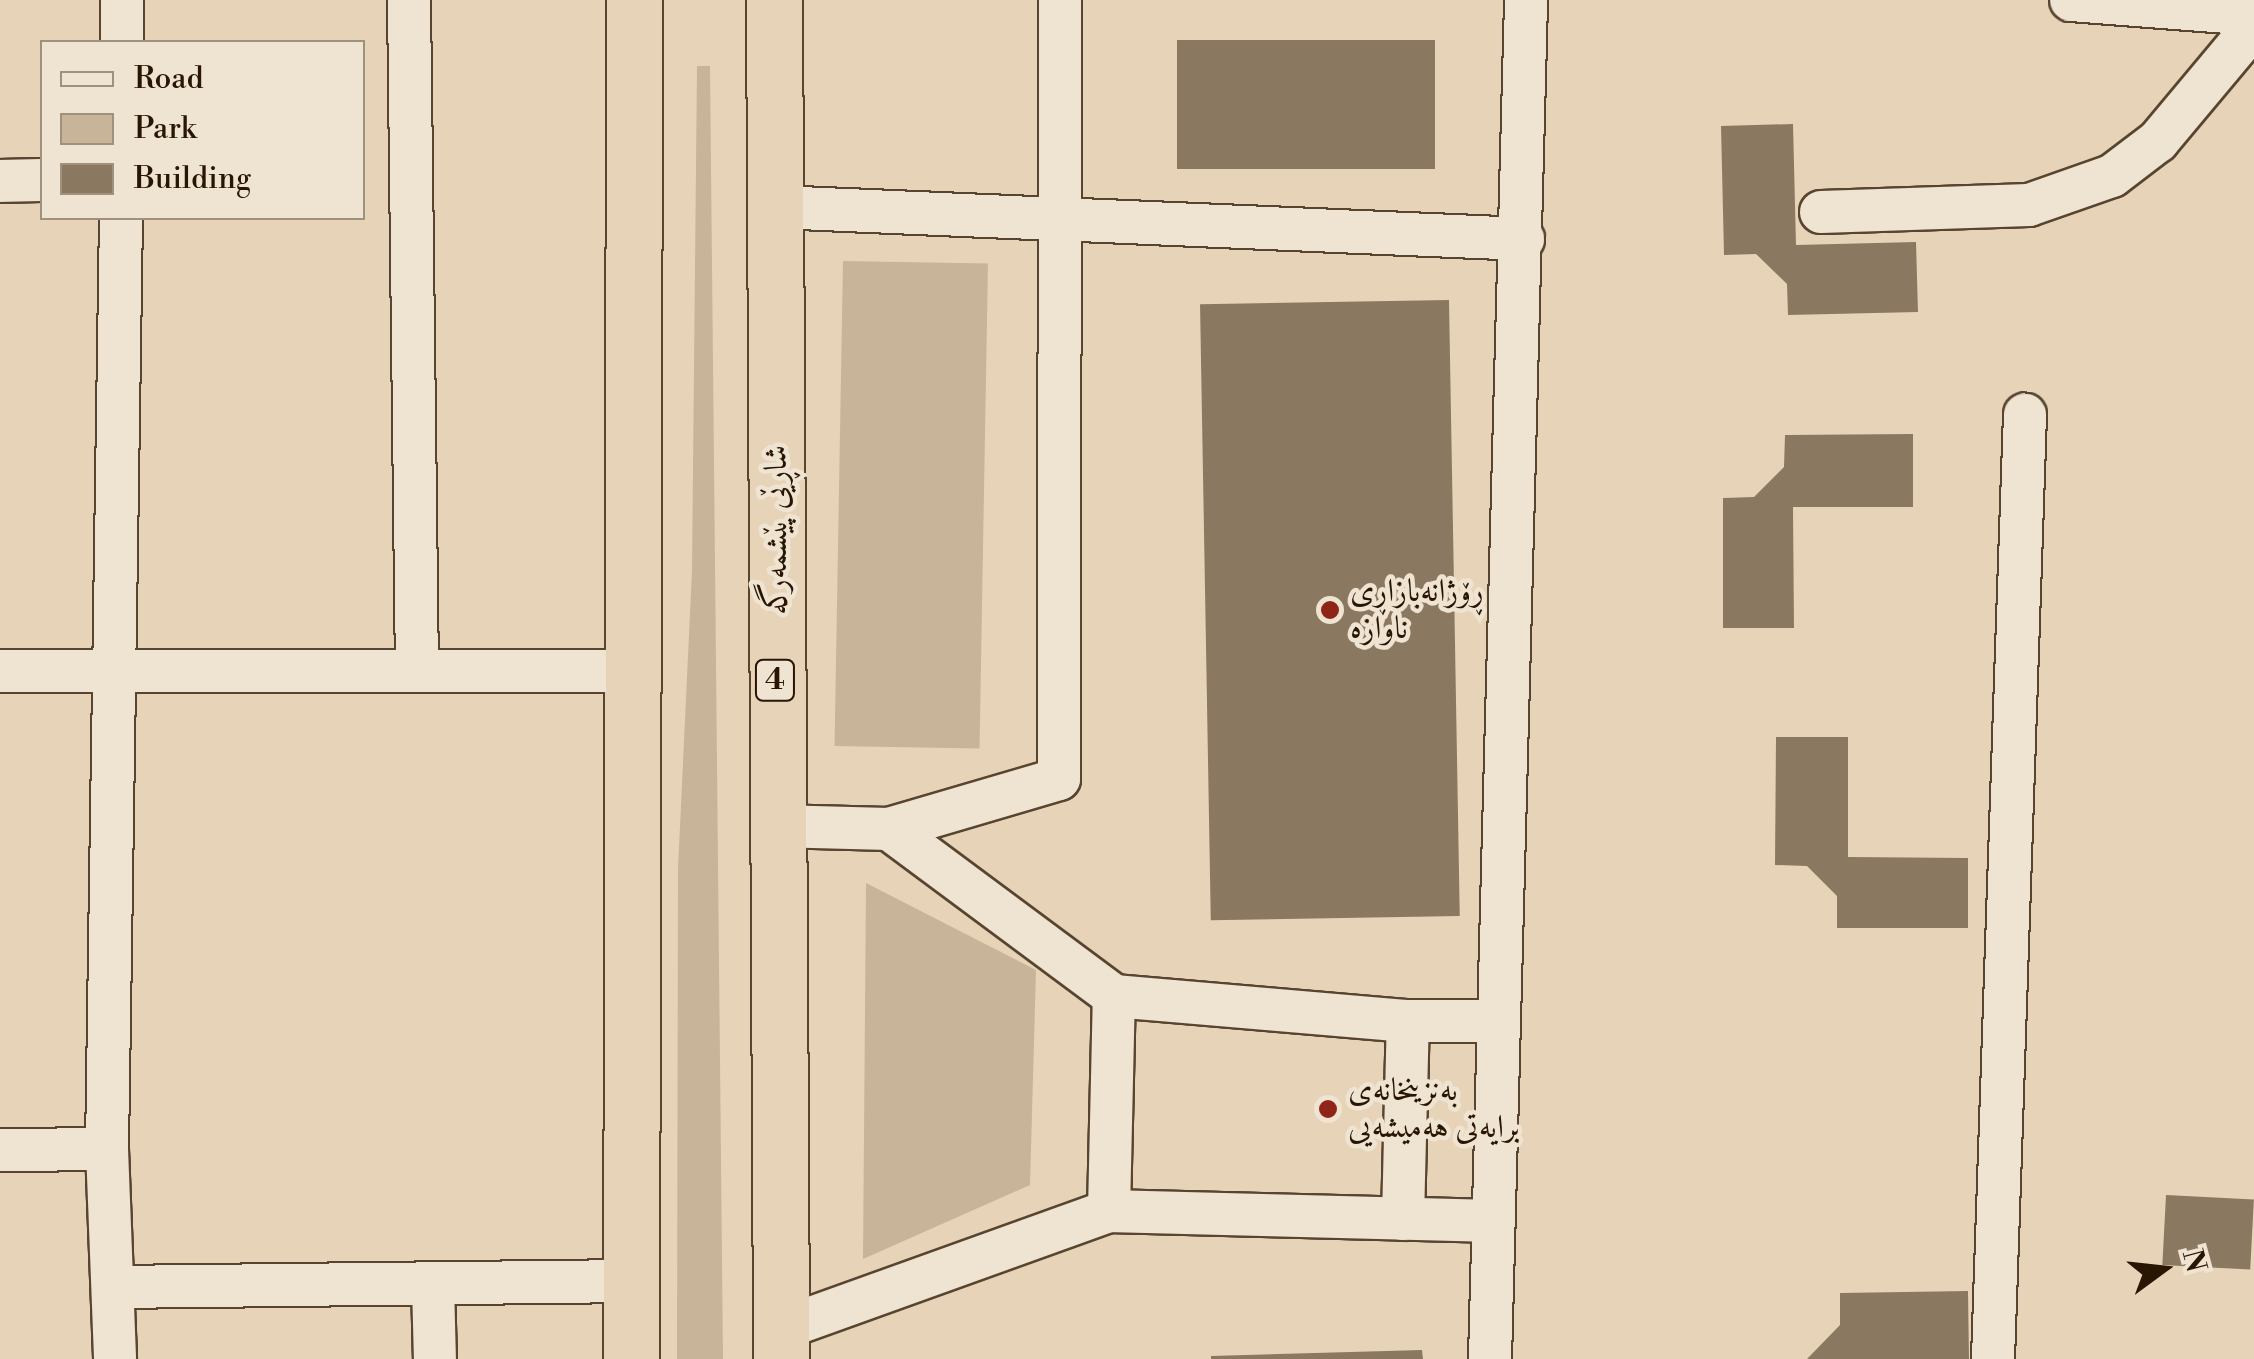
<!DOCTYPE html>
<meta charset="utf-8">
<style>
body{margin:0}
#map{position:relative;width:2254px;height:1359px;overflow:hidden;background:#e7d4b8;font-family:"Libre Bodoni",Amiri,serif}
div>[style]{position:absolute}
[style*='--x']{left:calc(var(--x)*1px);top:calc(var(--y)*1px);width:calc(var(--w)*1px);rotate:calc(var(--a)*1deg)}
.green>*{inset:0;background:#c7b499;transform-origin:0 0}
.building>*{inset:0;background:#8b7861;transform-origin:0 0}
.roads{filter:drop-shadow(2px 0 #584530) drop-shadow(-2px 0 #584530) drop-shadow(0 2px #584530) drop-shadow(0 -2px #584530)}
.minor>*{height:42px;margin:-21px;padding:0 21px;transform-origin:21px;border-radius:21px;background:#efe3d1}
.highway>*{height:55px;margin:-27.5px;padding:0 27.5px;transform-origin:27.5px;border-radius:27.5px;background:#e7d4b8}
.dots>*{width:28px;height:28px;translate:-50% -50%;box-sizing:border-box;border:5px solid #efe3d1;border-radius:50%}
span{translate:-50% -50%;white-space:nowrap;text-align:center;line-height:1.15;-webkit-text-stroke:9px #efe3d1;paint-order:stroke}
.shield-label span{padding:2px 8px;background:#efe3d1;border:2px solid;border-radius:8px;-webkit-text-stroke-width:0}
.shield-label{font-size:30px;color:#281502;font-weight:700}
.street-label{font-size:32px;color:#281502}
.poi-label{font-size:32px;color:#281502}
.left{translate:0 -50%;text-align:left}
.legend{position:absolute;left:40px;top:40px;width:325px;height:180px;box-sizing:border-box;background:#efe3d1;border:2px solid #9f917e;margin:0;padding:12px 18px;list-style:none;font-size:30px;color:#281502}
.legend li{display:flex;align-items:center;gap:20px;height:50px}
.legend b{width:50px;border:2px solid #9f917e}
.north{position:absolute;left:2114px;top:1219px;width:100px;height:100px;-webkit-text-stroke:8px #efe3d1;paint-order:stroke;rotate:75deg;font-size:28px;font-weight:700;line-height:40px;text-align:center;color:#281502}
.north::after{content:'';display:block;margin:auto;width:35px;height:45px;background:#281502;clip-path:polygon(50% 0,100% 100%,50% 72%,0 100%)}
</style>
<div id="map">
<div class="green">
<i style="clip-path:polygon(697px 66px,710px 66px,723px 1359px,677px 1359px,678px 869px,692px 571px)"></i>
<i style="left:843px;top:261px;width:145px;height:485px;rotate:1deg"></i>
<i style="clip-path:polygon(866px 883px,1036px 970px,1030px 1185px,863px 1259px)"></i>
</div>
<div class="building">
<i style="left:1177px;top:40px;width:258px;height:129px"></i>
<i style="clip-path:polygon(1793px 124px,1796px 245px,1916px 242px,1918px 312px,1788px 315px,1787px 284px,1756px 254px,1724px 255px,1721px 126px)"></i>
<i style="left:1449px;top:300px;width:616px;height:249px;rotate:89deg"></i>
<i style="clip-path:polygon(1913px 434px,1913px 507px,1793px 507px,1794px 628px,1723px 628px,1723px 498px,1754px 497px,1784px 467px,1785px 435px)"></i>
<i style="clip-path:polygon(1776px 737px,1848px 737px,1848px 857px,1968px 858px,1968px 928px,1837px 928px,1837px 896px,1807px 866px,1775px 865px)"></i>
<i style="left:2166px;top:1195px;width:88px;height:70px;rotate:3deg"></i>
<i style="clip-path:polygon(1968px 1291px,1969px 1359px,1807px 1359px,1840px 1325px,1840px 1293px)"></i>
<i style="clip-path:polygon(1422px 1350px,1423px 1359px,1211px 1359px,1211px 1356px)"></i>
</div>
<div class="roads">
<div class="minor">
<i style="--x:409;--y:0;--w:671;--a:89.32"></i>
<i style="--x:2071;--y:0;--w:184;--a:4.4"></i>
<i style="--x:122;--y:42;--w:42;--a:-90"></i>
<i style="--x:0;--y:181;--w:42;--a:-1.4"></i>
<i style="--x:776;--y:207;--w:748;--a:2.45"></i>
<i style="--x:1821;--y:212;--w:208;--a:-1.9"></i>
<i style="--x:2029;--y:205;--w:88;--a:-19.3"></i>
<i style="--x:2112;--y:176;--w:58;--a:-37.3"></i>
<i style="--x:2158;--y:141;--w:150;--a:-50.1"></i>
<i style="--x:0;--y:671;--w:636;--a:0"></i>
<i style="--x:775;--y:826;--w:114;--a:1.5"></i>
<i style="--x:889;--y:829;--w:177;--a:-16.4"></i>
<i style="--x:1059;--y:779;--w:779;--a:-89.93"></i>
<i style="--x:889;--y:829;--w:280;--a:36.6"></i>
<i style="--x:1114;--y:996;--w:295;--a:4.9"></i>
<i style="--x:1408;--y:1021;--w:89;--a:0"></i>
<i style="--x:107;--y:1149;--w:931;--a:-89.14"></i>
<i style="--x:0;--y:1150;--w:107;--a:-0.5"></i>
<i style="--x:107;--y:1149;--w:210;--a:87.8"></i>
<i style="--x:1109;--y:1211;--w:215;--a:-88.7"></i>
<i style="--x:1403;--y:1219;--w:198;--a:-88.6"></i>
<i style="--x:433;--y:1285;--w:74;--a:88.5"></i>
<i style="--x:113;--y:1287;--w:518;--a:-0.66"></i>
<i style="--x:781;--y:1329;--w:349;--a:-19.8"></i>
<i style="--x:1109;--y:1211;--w:384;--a:1.5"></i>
<i style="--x:1490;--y:1359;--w:1359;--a:-88.48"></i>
<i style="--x:1993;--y:1359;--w:945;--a:-88.06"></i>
</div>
<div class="highway">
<i style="--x:774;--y:0;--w:1359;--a:89.7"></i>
<i style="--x:631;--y:1359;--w:1359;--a:-89.87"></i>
</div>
</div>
<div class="dots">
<i style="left:1330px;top:610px;background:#8f2418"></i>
<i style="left:1328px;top:1109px;background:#8f2418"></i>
</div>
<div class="shield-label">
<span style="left:775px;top:680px">4</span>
</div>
<div class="street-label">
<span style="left:776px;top:530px;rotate:-90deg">شاڕێی پێشمەرگە</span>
</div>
<div class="poi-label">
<span class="left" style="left:1350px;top:610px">ڕۆژانەبازاڕی<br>ناوازە</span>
<span class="left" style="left:1348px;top:1109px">بەنزینخانەی<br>برایەتی هەمیشەیی</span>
</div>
<ul class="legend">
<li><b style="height:12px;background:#efe3d1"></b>Road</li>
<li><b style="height:28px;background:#c7b499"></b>Park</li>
<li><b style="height:28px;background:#8b7861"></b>Building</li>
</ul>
<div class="north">N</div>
</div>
